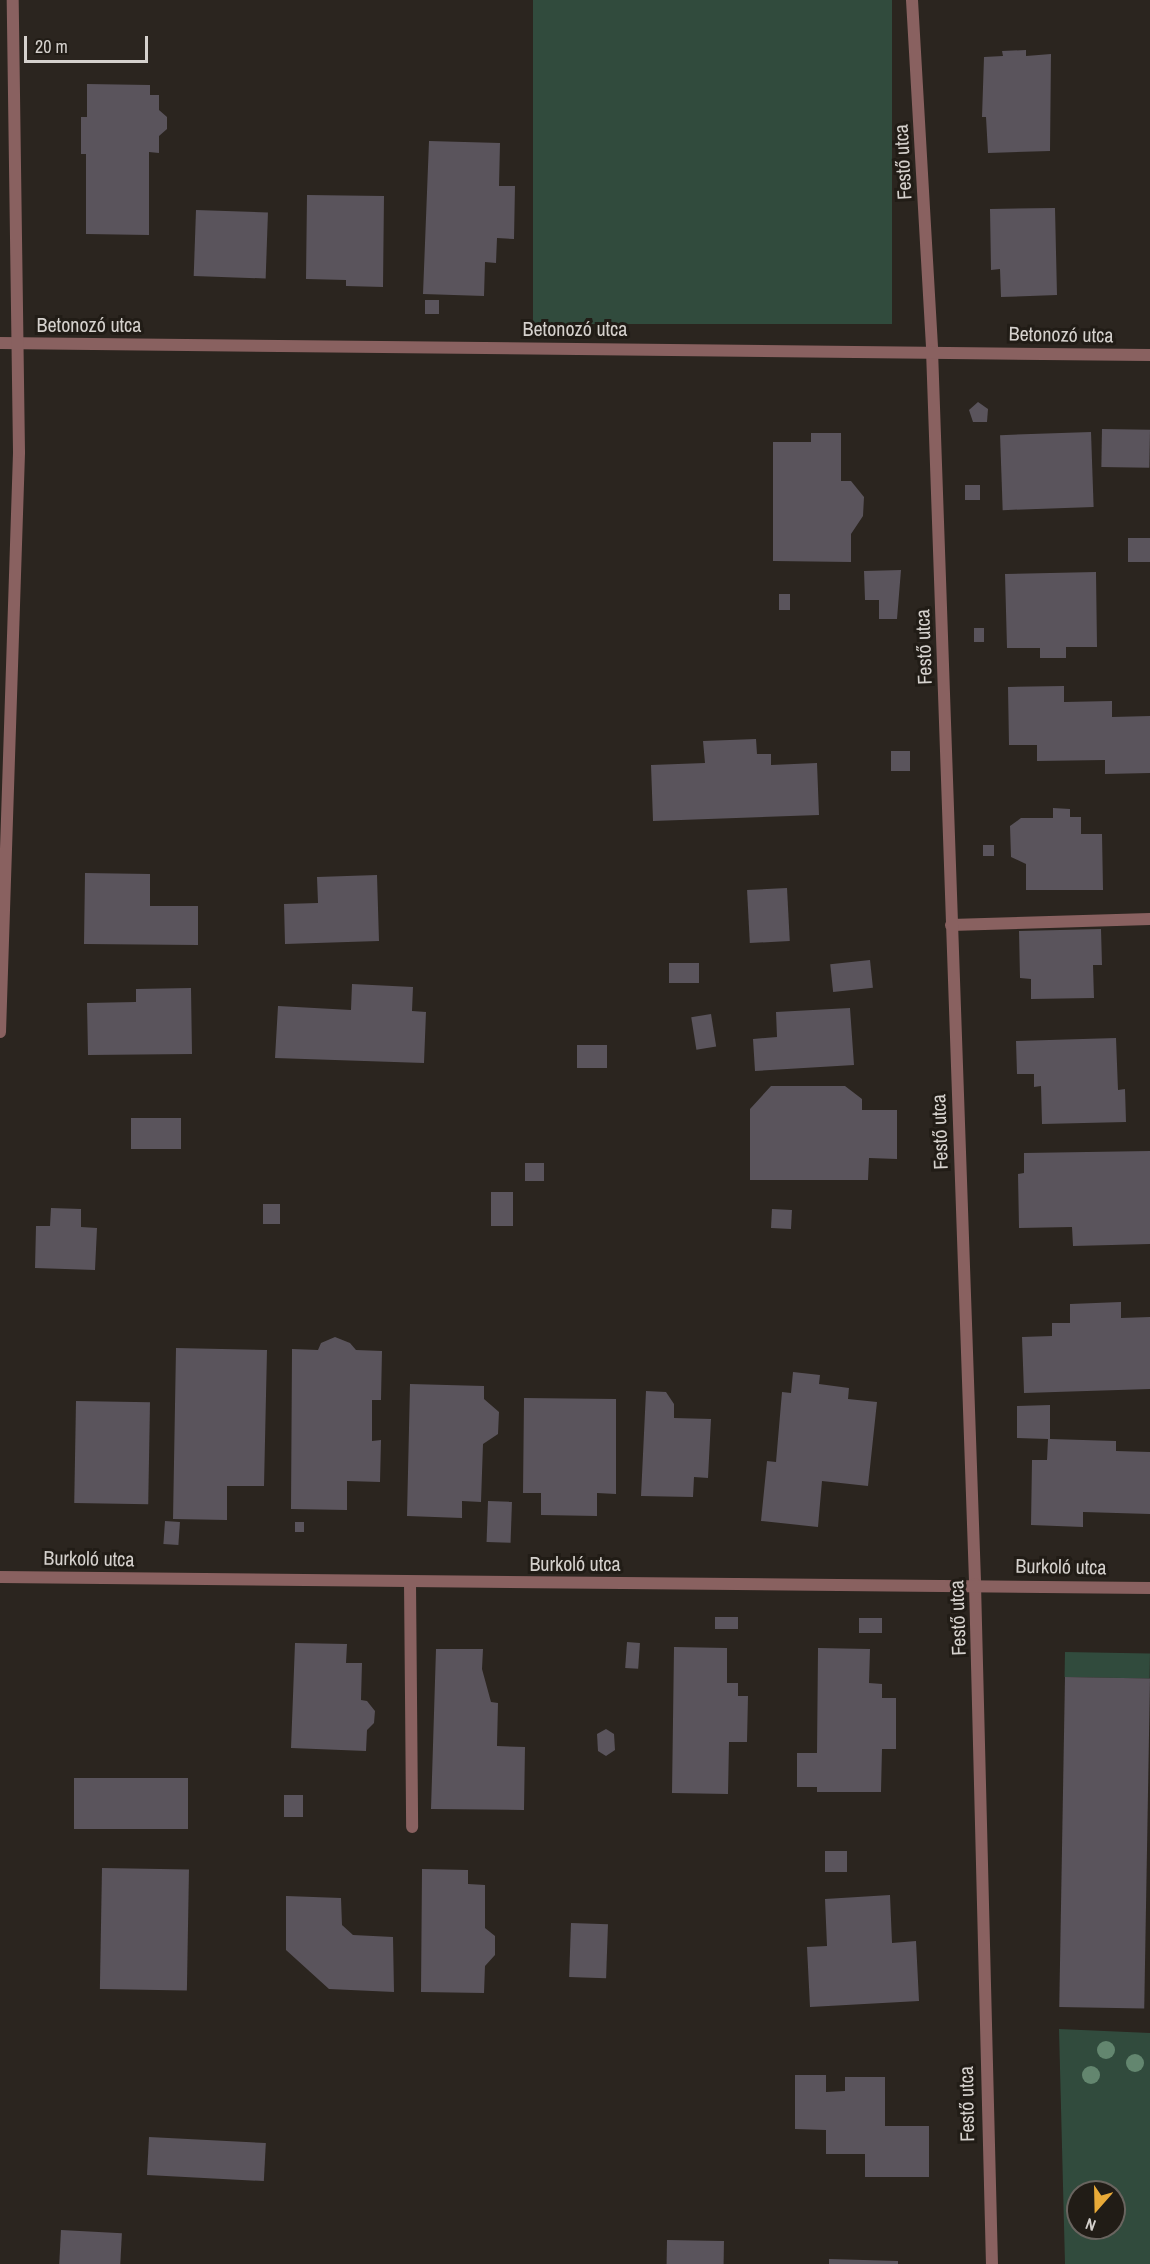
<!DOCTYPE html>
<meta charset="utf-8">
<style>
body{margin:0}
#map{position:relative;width:1150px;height:2264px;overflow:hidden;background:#2b251f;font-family:"Archivo Narrow",sans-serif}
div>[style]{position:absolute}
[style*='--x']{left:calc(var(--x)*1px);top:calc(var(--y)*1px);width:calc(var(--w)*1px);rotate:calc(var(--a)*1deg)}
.green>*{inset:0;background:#314b3d;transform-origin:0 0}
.building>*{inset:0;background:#5a545c;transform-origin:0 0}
.lane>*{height:12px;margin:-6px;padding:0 6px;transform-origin:6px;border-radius:6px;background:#896160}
.street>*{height:12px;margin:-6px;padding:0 6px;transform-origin:6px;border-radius:6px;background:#896160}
.trees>*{width:18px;height:18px;margin:-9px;border-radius:50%;background:#63866f}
span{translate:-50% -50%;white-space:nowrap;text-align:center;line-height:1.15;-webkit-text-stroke:6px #211c16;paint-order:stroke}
.street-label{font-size:20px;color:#d5d1cd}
.north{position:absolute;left:1066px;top:2180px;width:60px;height:60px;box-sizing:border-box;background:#211c16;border:2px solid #69645f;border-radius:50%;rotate:200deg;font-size:16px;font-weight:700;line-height:24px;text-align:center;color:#d5d1cd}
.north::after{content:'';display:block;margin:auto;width:21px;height:27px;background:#e9aa38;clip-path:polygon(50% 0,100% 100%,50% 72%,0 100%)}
.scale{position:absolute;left:24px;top:36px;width:124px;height:27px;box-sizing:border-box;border:3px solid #d5d1cd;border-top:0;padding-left:8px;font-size:18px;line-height:21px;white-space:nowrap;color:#d5d1cd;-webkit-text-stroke:4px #211c16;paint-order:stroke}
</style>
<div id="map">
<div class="green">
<i style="left:533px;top:0;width:359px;height:324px"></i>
<i style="left:1065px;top:1652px;width:85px;height:25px;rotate:1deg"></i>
<i style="clip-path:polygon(evenodd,1059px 2029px,1150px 2033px,1150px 2264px,1065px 2264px,1059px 2029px,1078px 2192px,1114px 2192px,1114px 2228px,1078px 2228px,1078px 2192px)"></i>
</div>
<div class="building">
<i style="clip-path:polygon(1026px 50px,1026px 56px,1051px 54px,1050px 151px,988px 153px,986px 117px,982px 117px,984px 57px,1003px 56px,1002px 51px)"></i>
<i style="clip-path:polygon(87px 84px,150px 85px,150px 95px,159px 95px,159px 110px,167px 117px,167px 129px,159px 136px,159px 153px,149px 152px,149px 235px,86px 234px,86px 154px,81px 154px,81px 117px,87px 117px)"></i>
<i style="clip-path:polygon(429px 141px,500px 143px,499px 186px,515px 186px,514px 239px,497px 238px,496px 263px,485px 262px,484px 296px,423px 294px)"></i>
<i style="clip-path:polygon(307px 195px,384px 196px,383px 287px,346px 286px,346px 280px,306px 279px)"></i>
<i style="clip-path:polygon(1055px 208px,1057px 295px,1001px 297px,1000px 269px,991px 270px,990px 209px)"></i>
<i style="left:196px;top:210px;width:72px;height:66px;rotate:2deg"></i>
<i style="left:425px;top:300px;width:14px;height:14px"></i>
<i style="clip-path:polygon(978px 402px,988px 409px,987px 422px,973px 422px,969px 410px)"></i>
<i style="left:1102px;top:429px;width:48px;height:38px;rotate:1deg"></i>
<i style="left:1091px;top:432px;width:75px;height:91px;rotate:88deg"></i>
<i style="clip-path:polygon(811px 433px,841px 433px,841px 481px,851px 481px,864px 497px,863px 516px,851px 534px,851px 562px,773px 561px,773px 442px,811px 442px)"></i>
<i style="left:980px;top:485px;width:15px;height:15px;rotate:90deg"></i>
<i style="left:1128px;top:538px;width:22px;height:24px"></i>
<i style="clip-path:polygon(901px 570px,897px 619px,879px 619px,879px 600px,865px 600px,864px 571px)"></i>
<i style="clip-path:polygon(1096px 572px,1097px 647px,1066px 647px,1066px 658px,1040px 658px,1040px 648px,1007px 648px,1005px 574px)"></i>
<i style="left:790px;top:594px;width:16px;height:11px;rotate:90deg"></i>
<i style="left:974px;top:628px;width:10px;height:14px"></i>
<i style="clip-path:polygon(1064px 686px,1064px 702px,1112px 701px,1112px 717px,1150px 716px,1150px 773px,1105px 774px,1105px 760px,1037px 761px,1037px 745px,1009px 745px,1008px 687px)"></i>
<i style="clip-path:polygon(756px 739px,757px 754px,771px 754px,771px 765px,817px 763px,819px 815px,653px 821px,651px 765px,705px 763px,703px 741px)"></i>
<i style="left:891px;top:751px;width:19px;height:20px"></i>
<i style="clip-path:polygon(1053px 808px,1070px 809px,1070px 817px,1081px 817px,1081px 834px,1102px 834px,1103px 890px,1026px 890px,1026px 864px,1011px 857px,1010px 826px,1021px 818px,1053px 818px)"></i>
<i style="left:983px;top:845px;width:11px;height:11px"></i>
<i style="clip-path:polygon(85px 873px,150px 874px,150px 906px,198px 906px,198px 945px,84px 944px)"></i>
<i style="clip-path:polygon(377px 875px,379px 941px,285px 944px,284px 904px,318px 903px,317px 877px)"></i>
<i style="left:787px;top:888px;width:53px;height:40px;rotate:87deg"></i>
<i style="clip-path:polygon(1101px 929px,1102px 965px,1093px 965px,1094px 998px,1031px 999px,1031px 979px,1020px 978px,1019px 931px)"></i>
<i style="left:870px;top:960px;width:28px;height:40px;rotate:84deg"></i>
<i style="left:669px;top:963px;width:30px;height:20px"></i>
<i style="clip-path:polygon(352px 984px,413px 987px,412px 1011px,426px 1012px,424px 1063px,275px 1058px,278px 1006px,351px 1010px)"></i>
<i style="clip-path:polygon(191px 988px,192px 1054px,88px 1055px,87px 1003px,136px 1002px,136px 989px)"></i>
<i style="clip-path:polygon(850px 1008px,854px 1065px,755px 1071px,753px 1039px,777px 1037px,776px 1012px)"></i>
<i style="left:711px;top:1014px;width:33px;height:20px;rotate:81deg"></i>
<i style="clip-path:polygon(1116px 1038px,1118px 1090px,1125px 1089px,1126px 1122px,1042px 1124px,1041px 1086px,1034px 1087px,1034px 1074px,1017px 1074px,1016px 1041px)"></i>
<i style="left:577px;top:1045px;width:30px;height:23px"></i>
<i style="clip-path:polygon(771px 1086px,845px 1086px,862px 1099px,862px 1110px,897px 1110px,897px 1159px,869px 1158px,868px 1180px,750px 1180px,750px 1109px)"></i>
<i style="left:181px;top:1118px;width:31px;height:50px;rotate:90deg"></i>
<i style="clip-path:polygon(1150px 1151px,1150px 1244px,1073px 1246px,1072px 1227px,1019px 1228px,1018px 1174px,1024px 1173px,1024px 1153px)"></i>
<i style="left:525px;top:1163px;width:19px;height:18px"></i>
<i style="left:491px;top:1192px;width:22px;height:34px"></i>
<i style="left:280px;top:1204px;width:20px;height:17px;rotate:90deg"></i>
<i style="clip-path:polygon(51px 1208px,81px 1209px,81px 1227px,97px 1228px,95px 1270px,35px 1268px,36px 1226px,50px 1226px)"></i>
<i style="left:772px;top:1209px;width:20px;height:19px;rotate:3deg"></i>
<i style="clip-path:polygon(1121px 1302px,1121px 1318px,1150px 1317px,1150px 1389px,1024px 1393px,1022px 1337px,1052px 1336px,1052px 1323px,1070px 1323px,1070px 1304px)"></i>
<i style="clip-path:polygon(335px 1337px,350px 1343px,356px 1350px,382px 1351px,381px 1400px,372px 1400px,372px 1441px,381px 1440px,380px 1482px,347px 1481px,347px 1510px,291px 1509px,292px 1349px,318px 1350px,321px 1343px)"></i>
<i style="clip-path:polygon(176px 1348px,267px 1350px,264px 1486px,227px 1486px,227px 1520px,173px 1519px)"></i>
<i style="clip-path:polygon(793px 1372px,820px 1375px,819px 1384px,849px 1388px,848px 1399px,877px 1402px,868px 1486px,822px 1481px,818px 1527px,761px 1521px,767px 1461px,776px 1462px,782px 1392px,791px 1393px)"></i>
<i style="clip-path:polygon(410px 1384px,484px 1386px,484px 1399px,499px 1412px,498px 1434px,483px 1444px,481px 1502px,462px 1501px,462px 1518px,407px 1516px)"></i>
<i style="clip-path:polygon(646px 1391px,666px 1392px,674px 1404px,674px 1418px,711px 1419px,708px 1478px,694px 1477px,693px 1497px,641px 1496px)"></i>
<i style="clip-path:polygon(524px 1398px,616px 1399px,616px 1494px,597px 1493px,597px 1516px,541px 1515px,541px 1493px,523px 1493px)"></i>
<i style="left:76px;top:1401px;width:74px;height:102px;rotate:1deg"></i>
<i style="clip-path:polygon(1050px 1405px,1050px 1439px,1116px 1441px,1116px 1451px,1150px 1452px,1150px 1514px,1083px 1512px,1083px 1527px,1031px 1525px,1032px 1460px,1047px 1460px,1048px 1439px,1017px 1438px,1017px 1406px)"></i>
<i style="left:488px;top:1501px;width:24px;height:41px;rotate:2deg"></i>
<i style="left:165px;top:1521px;width:15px;height:23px;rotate:4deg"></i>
<i style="left:295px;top:1522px;width:9px;height:10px"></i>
<i style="left:715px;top:1617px;width:23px;height:12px"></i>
<i style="left:859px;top:1618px;width:23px;height:15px"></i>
<i style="left:627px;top:1642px;width:13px;height:26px;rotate:4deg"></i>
<i style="clip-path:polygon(295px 1643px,347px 1644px,346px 1663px,362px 1663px,361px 1700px,367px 1701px,375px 1711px,374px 1723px,367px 1730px,366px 1751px,291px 1748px)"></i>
<i style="clip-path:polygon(674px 1647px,727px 1648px,727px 1683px,738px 1683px,738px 1696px,748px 1696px,747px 1742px,729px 1742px,728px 1794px,672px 1793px)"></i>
<i style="clip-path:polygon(818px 1648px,870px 1649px,869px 1683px,882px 1684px,882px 1698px,896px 1698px,896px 1749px,882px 1749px,881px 1792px,817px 1792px,817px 1787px,797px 1787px,797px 1753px,817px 1753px)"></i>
<i style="clip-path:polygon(436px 1649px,483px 1649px,482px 1669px,491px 1702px,498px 1703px,497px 1746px,525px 1747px,524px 1810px,431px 1809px)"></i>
<i style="left:1065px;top:1677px;width:85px;height:330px;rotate:1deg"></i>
<i style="clip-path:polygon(606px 1729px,614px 1734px,615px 1750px,606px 1756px,598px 1751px,597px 1734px)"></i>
<i style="left:74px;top:1778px;width:114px;height:51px"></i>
<i style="left:284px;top:1795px;width:19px;height:22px"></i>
<i style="left:847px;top:1851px;width:21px;height:22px;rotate:90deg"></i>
<i style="left:102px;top:1868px;width:87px;height:121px;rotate:1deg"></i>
<i style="clip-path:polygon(422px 1869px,468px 1870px,468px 1884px,485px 1885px,485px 1928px,495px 1936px,495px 1955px,485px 1966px,484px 1993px,421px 1992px)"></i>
<i style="clip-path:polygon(890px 1895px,892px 1943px,916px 1941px,919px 2001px,810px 2007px,807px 1947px,827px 1946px,825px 1899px)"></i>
<i style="clip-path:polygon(286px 1896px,341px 1898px,342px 1925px,353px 1935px,393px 1937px,394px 1992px,329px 1989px,286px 1950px)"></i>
<i style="left:571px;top:1923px;width:37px;height:54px;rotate:2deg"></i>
<i style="clip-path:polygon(795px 2075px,826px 2075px,826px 2092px,845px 2091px,845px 2077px,885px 2077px,885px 2126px,929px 2126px,929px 2177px,865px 2177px,865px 2154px,826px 2154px,826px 2130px,795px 2129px)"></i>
<i style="left:149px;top:2137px;width:117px;height:38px;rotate:3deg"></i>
<i style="left:61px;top:2230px;width:61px;height:34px;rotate:3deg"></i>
<i style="left:667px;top:2240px;width:57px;height:24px;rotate:1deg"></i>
<i style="clip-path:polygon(829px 2259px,898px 2261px,898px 2264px,829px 2264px)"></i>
</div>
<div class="lane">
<i style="--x:951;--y:925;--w:199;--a:-1.7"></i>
<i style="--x:410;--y:1582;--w:245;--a:89.5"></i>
</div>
<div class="street">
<i style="--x:912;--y:0;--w:351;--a:86.7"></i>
<i style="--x:932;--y:350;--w:1235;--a:88"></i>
<i style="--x:975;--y:1584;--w:680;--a:88.57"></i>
<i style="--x:0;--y:343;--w:1150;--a:0.6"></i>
<i style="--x:0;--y:1032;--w:580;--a:-88.12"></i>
<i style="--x:19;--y:452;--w:452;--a:-90.8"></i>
<i style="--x:0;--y:1577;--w:1150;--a:0.55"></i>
</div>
<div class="trees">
<i style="left:1106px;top:2050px"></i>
<i style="left:1135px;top:2063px"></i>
<i style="left:1091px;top:2075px"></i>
</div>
<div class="street-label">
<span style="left:902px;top:162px;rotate:-93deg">Festő utca</span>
<span style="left:89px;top:324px">Betonozó utca</span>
<span style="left:575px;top:328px">Betonozó utca</span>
<span style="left:1061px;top:334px;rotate:1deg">Betonozó utca</span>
<span style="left:923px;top:647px;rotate:-92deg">Festő utca</span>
<span style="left:939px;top:1132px;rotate:-92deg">Festő utca</span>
<span style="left:89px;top:1558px;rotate:1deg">Burkoló utca</span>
<span style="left:575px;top:1563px">Burkoló utca</span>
<span style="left:1061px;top:1566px;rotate:1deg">Burkoló utca</span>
<span style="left:957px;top:1618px;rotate:-92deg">Festő utca</span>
<span style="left:966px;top:2104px;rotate:-91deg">Festő utca</span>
</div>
<div class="north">N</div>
<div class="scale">20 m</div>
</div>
